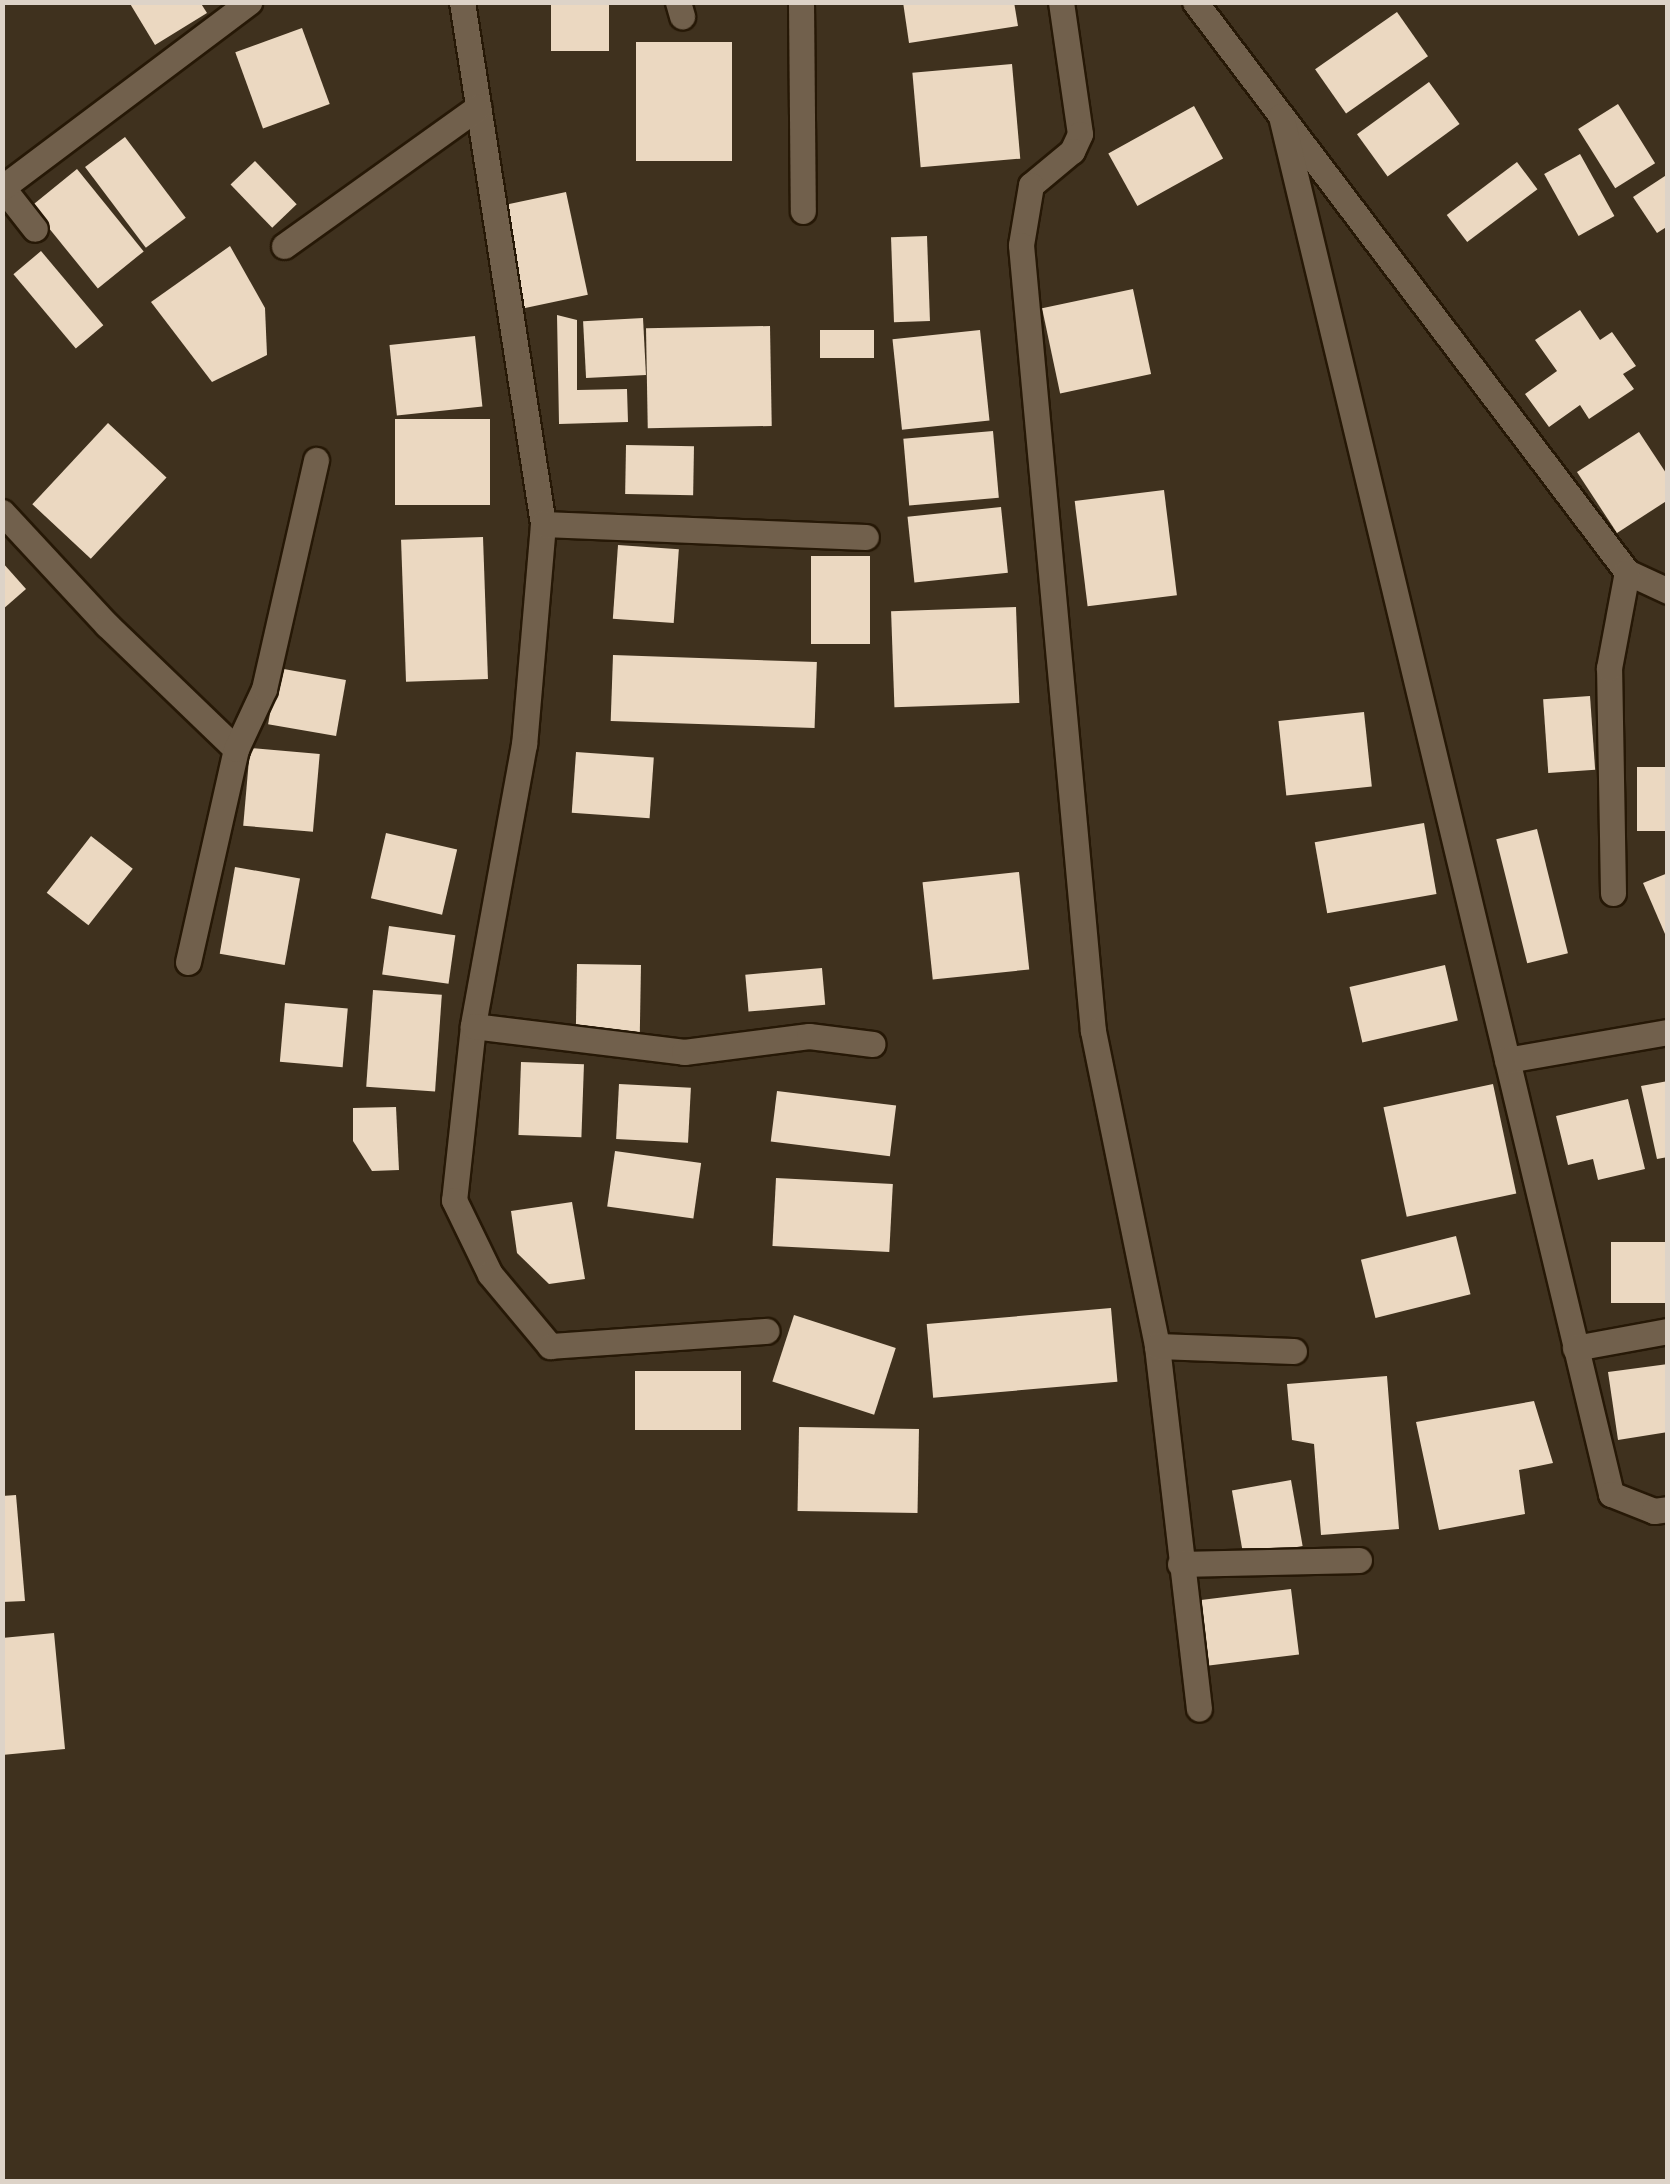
<!DOCTYPE html>
<style>
body{margin:0}
#map{position:relative;width:1670px;height:2184px;overflow:hidden;background:#3f311e;font-family:"DejaVu Sans",sans-serif}
div>[style]{position:absolute}
[style*='--x']{left:calc(var(--x)*1px);top:calc(var(--y)*1px);width:calc(var(--w)*1px);rotate:calc(var(--a)*1deg)}
.building>*{inset:0;background:#ebd8c1;transform-origin:0 0}
.roads{filter:drop-shadow(2px 0 #261806) drop-shadow(-2px 0 #261806) drop-shadow(0 2px #261806) drop-shadow(0 -2px #261806)}
.minor>*{height:25px;margin:-12.5px;padding:0 12.5px;transform-origin:12.5px;border-radius:12.5px;background:#71604c}
span{translate:-50% -50%;white-space:nowrap;text-align:center;line-height:1.15;-webkit-text-stroke:10px #211a12;paint-order:stroke}
.frame{position:absolute;inset:0;border:5px solid #ddd3c8;pointer-events:none}
</style>
<div id="map">
<div class="building">
<i style="clip-path:polygon(129px 2px,200px 2px,207px 13px,155px 45px)"></i>
<i style="left:551px;top:2px;width:58px;height:49px"></i>
<i style="clip-path:polygon(903px 2px,1014px 2px,1018px 26px,909px 43px)"></i>
<i style="left:1397px;top:12px;width:54px;height:100px;rotate:55deg"></i>
<i style="left:302px;top:28px;width:81px;height:71px;rotate:70deg"></i>
<i style="left:636px;top:42px;width:96px;height:119px"></i>
<i style="left:1012px;top:64px;width:95px;height:100px;rotate:85deg"></i>
<i style="left:1429px;top:82px;width:52px;height:89px;rotate:54deg"></i>
<i style="left:1618px;top:104px;width:70px;height:47px;rotate:58deg"></i>
<i style="left:1194px;top:106px;width:60px;height:98px;rotate:61deg"></i>
<i style="left:125px;top:137px;width:101px;height:50px;rotate:53deg"></i>
<i style="left:1580px;top:154px;width:71px;height:41px;rotate:61deg"></i>
<i style="left:255px;top:161px;width:60px;height:34px;rotate:46deg"></i>
<i style="left:1517px;top:162px;width:34px;height:88px;rotate:53deg"></i>
<i style="left:77px;top:169px;width:106px;height:59px;rotate:51deg"></i>
<i style="clip-path:polygon(1668px 174px,1668px 226px,1657px 233px,1633px 197px)"></i>
<i style="left:566px;top:192px;width:105px;height:75px;rotate:78deg"></i>
<i style="left:927px;top:236px;width:85px;height:36px;rotate:88deg"></i>
<i style="clip-path:polygon(230px 246px,265px 308px,267px 355px,212px 382px,151px 302px)"></i>
<i style="left:41px;top:251px;width:97px;height:36px;rotate:50deg"></i>
<i style="left:1133px;top:289px;width:87px;height:93px;rotate:78deg"></i>
<i style="clip-path:polygon(1580px 310px,1600px 340px,1612px 332px,1636px 366px,1623px 374px,1634px 389px,1589px 419px,1580px 405px,1549px 427px,1525px 394px,1557px 371px,1535px 340px)"></i>
<i style="clip-path:polygon(557px 315px,577px 320px,577px 390px,627px 389px,628px 422px,559px 424px)"></i>
<i style="left:643px;top:318px;width:57px;height:60px;rotate:87deg"></i>
<i style="left:770px;top:326px;width:100px;height:124px;rotate:89deg"></i>
<i style="left:820px;top:330px;width:54px;height:28px"></i>
<i style="left:980px;top:330px;width:91px;height:88px;rotate:84deg"></i>
<i style="left:475px;top:336px;width:71px;height:86px;rotate:84deg"></i>
<i style="left:395px;top:419px;width:95px;height:86px"></i>
<i style="left:108px;top:423px;width:80px;height:111px;rotate:43deg"></i>
<i style="left:993px;top:431px;width:67px;height:90px;rotate:85deg"></i>
<i style="clip-path:polygon(1639px 432px,1668px 476px,1668px 500px,1617px 533px,1577px 472px)"></i>
<i style="left:626px;top:445px;width:68px;height:49px;rotate:1deg"></i>
<i style="left:1164px;top:490px;width:106px;height:90px;rotate:83deg"></i>
<i style="left:1001px;top:507px;width:66px;height:94px;rotate:84deg"></i>
<i style="left:483px;top:537px;width:142px;height:82px;rotate:88deg"></i>
<i style="left:618px;top:545px;width:61px;height:74px;rotate:4deg"></i>
<i style="left:811px;top:556px;width:59px;height:88px"></i>
<i style="clip-path:polygon(2px 562px,26px 589px,2px 610px)"></i>
<i style="left:1016px;top:607px;width:96px;height:125px;rotate:88deg"></i>
<i style="left:613px;top:655px;width:204px;height:66px;rotate:2deg"></i>
<i style="left:278px;top:668px;width:69px;height:57px;rotate:10deg"></i>
<i style="left:1590px;top:696px;width:74px;height:47px;rotate:86deg"></i>
<i style="left:1364px;top:712px;width:75px;height:86px;rotate:84deg"></i>
<i style="left:250px;top:748px;width:70px;height:78px;rotate:5deg"></i>
<i style="left:576px;top:752px;width:78px;height:61px;rotate:4deg"></i>
<i style="left:1637px;top:767px;width:31px;height:64px"></i>
<i style="left:1424px;top:823px;width:72px;height:111px;rotate:80deg"></i>
<i style="left:1537px;top:829px;width:128px;height:42px;rotate:76deg"></i>
<i style="left:386px;top:833px;width:73px;height:67px;rotate:13deg"></i>
<i style="left:91px;top:836px;width:53px;height:72px;rotate:38deg"></i>
<i style="left:235px;top:867px;width:66px;height:88px;rotate:10deg"></i>
<i style="left:1019px;top:872px;width:98px;height:97px;rotate:84deg"></i>
<i style="clip-path:polygon(1668px 873px,1668px 941px,1643px 883px)"></i>
<i style="left:389px;top:926px;width:67px;height:49px;rotate:8deg"></i>
<i style="left:577px;top:964px;width:64px;height:72px;rotate:1deg"></i>
<i style="left:1445px;top:965px;width:57px;height:98px;rotate:77deg"></i>
<i style="left:822px;top:968px;width:37px;height:77px;rotate:85deg"></i>
<i style="left:373px;top:990px;width:69px;height:97px;rotate:4deg"></i>
<i style="left:285px;top:1003px;width:63px;height:59px;rotate:5deg"></i>
<i style="left:521px;top:1062px;width:63px;height:73px;rotate:2deg"></i>
<i style="clip-path:polygon(1668px 1081px,1668px 1157px,1657px 1159px,1641px 1086px)"></i>
<i style="left:619px;top:1084px;width:72px;height:55px;rotate:3deg"></i>
<i style="left:1493px;top:1084px;width:112px;height:112px;rotate:78deg"></i>
<i style="left:777px;top:1091px;width:120px;height:51px;rotate:7deg"></i>
<i style="clip-path:polygon(1628px 1099px,1645px 1169px,1598px 1180px,1593px 1159px,1568px 1165px,1556px 1116px)"></i>
<i style="clip-path:polygon(396px 1107px,399px 1170px,372px 1171px,353px 1141px,353px 1108px)"></i>
<i style="left:615px;top:1151px;width:87px;height:56px;rotate:8deg"></i>
<i style="left:776px;top:1178px;width:117px;height:68px;rotate:3deg"></i>
<i style="clip-path:polygon(572px 1202px,585px 1279px,549px 1284px,517px 1253px,511px 1211px)"></i>
<i style="left:1456px;top:1236px;width:60px;height:98px;rotate:76deg"></i>
<i style="left:1668px;top:1242px;width:61px;height:57px;rotate:90deg"></i>
<i style="left:1111px;top:1308px;width:74px;height:185px;rotate:85deg"></i>
<i style="left:794px;top:1315px;width:107px;height:70px;rotate:18deg"></i>
<i style="clip-path:polygon(1668px 1364px,1668px 1432px,1618px 1440px,1608px 1372px)"></i>
<i style="left:635px;top:1371px;width:106px;height:59px"></i>
<i style="clip-path:polygon(1387px 1376px,1399px 1529px,1321px 1535px,1314px 1444px,1292px 1440px,1287px 1384px)"></i>
<i style="clip-path:polygon(1534px 1401px,1553px 1463px,1519px 1470px,1525px 1514px,1439px 1530px,1416px 1422px)"></i>
<i style="left:799px;top:1427px;width:120px;height:84px;rotate:1deg"></i>
<i style="left:1291px;top:1480px;width:67px;height:60px;rotate:80deg"></i>
<i style="clip-path:polygon(16px 1495px,25px 1601px,2px 1602px,2px 1496px)"></i>
<i style="left:1291px;top:1589px;width:66px;height:105px;rotate:83deg"></i>
<i style="clip-path:polygon(54px 1633px,65px 1749px,2px 1755px,2px 1638px)"></i>
</div>
<div class="roads">
<div class="minor">
<i style="--x:462;--y:2;--w:528;--a:81.18"></i>
<i style="--x:543;--y:524;--w:221;--a:94.9"></i>
<i style="--x:524;--y:744;--w:287;--a:100.3"></i>
<i style="--x:473;--y:1026;--w:175;--a:96.2"></i>
<i style="--x:454;--y:1200;--w:82;--a:64.1"></i>
<i style="--x:490;--y:1274;--w:94;--a:50.2"></i>
<i style="--x:550;--y:1346;--w:217;--a:-4"></i>
<i style="--x:678;--y:2;--w:15;--a:74"></i>
<i style="--x:801;--y:2;--w:209;--a:89.5"></i>
<i style="--x:1061;--y:2;--w:133;--a:81.8"></i>
<i style="--x:1080;--y:134;--w:19;--a:115"></i>
<i style="--x:1072;--y:151;--w:53;--a:140.3"></i>
<i style="--x:1031;--y:185;--w:61;--a:99.5"></i>
<i style="--x:1021;--y:245;--w:789;--a:84.77"></i>
<i style="--x:1093;--y:1031;--w:321;--a:78.5"></i>
<i style="--x:1157;--y:1346;--w:365;--a:83.4"></i>
<i style="--x:1195;--y:2;--w:715;--a:52.84"></i>
<i style="--x:1627;--y:572;--w:45;--a:24.9"></i>
<i style="--x:1281;--y:116;--w:1417;--a:76.53"></i>
<i style="--x:1611;--y:1494;--w:46;--a:21.6"></i>
<i style="--x:1654;--y:1511;--w:14;--a:-8"></i>
<i style="--x:2;--y:187;--w:53;--a:51.8"></i>
<i style="--x:3;--y:187;--w:308;--a:-36.9"></i>
<i style="--x:284;--y:246;--w:239;--a:-35.6"></i>
<i style="--x:2;--y:512;--w:154;--a:47.1"></i>
<i style="--x:107;--y:625;--w:179;--a:43.9"></i>
<i style="--x:543;--y:524;--w:323;--a:2.3"></i>
<i style="--x:1613;--y:893;--w:225;--a:-91"></i>
<i style="--x:1609;--y:668;--w:98;--a:-79.4"></i>
<i style="--x:188;--y:962;--w:218;--a:-77.3"></i>
<i style="--x:236;--y:749;--w:66;--a:-65"></i>
<i style="--x:264;--y:689;--w:235;--a:-77.2"></i>
<i style="--x:473;--y:1026;--w:213;--a:7"></i>
<i style="--x:684;--y:1052;--w:126;--a:-7.3"></i>
<i style="--x:809;--y:1036;--w:64;--a:7.2"></i>
<i style="--x:1507;--y:1060;--w:163;--a:-9.9"></i>
<i style="--x:1157;--y:1346;--w:137;--a:2.1"></i>
<i style="--x:1575;--y:1348;--w:95;--a:-10.4"></i>
<i style="--x:1180;--y:1564;--w:179;--a:-1.3"></i>
</div>
</div>
<div class="frame"></div>
</div>
